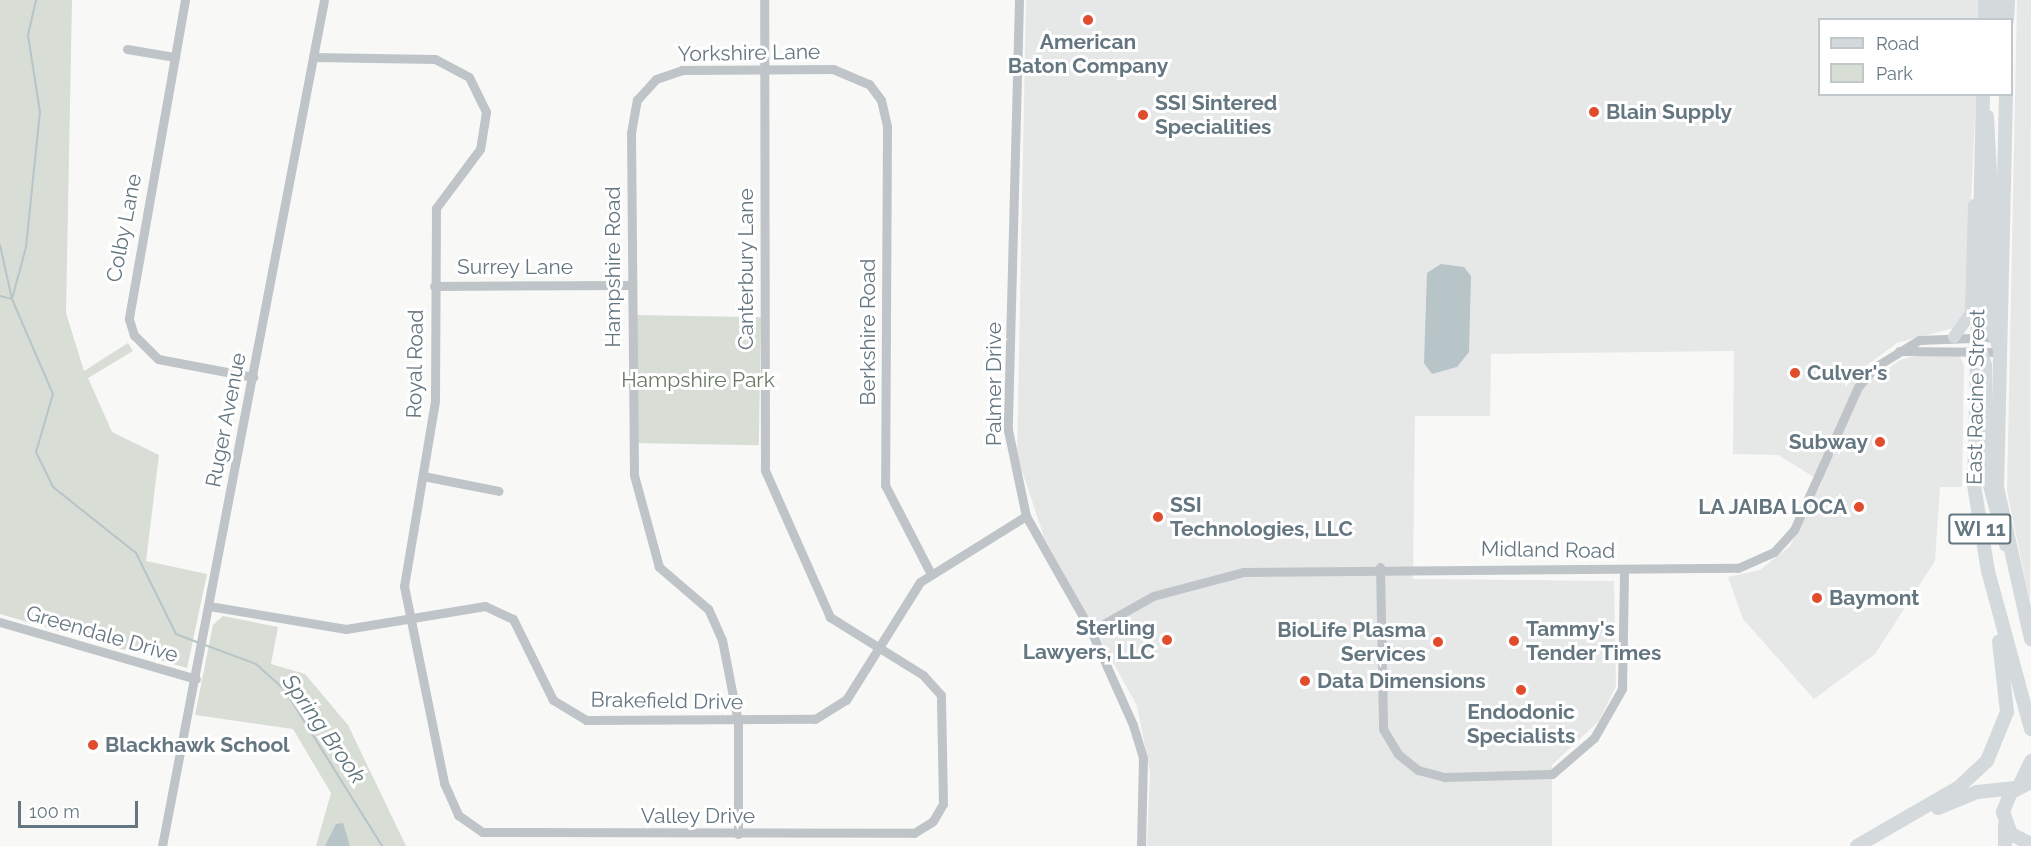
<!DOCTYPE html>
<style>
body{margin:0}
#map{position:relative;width:2031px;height:846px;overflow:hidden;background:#f8f8f6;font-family:Raleway,sans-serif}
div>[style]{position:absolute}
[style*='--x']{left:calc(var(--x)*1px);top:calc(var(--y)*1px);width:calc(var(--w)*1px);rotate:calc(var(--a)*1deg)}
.built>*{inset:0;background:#e6e8e7}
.green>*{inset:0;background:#d8ddd5;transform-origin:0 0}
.water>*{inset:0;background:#b7c5c8}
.stream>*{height:2px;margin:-1px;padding:0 1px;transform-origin:1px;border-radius:1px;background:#b7c5c8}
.minor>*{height:9px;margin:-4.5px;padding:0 4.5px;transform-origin:4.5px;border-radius:4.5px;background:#bfc4c8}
.major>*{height:12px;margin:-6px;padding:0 6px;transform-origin:6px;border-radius:6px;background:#d4d9dc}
.highway>*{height:14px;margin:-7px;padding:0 7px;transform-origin:7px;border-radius:7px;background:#d4d9dc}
.dots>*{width:16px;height:16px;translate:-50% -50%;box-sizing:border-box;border:3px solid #fff;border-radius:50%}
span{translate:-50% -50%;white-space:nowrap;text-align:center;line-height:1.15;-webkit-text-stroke:6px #fff;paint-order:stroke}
.shield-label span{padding:2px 4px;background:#fff;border:2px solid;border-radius:4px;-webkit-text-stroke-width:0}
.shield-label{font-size:20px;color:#647680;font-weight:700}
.poi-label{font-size:21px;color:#647680;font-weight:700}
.left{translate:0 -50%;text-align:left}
.right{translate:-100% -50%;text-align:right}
.street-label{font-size:21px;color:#647680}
.park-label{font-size:21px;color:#687863}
.water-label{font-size:22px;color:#5e757b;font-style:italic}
.legend{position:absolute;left:1818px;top:18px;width:195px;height:78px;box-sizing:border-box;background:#fff;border:2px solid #c1c8cc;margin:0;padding:8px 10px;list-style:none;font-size:18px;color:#647680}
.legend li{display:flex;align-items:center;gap:12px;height:30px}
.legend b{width:30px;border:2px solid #c1c8cc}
.scale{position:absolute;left:18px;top:801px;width:120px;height:27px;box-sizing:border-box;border:3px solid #647680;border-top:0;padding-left:8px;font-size:18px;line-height:21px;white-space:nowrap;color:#647680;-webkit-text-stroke:4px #fff;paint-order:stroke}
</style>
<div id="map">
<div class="built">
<i style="clip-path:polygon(1026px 0,1980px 0,1979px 19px,1820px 20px,1820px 94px,1976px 95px,1966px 315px,1958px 327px,1897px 343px,1866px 366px,1875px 378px,1900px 360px,1924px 354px,1959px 355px,1964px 365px,1962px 487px,1940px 487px,1935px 561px,1875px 654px,1814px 699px,1743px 619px,1728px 577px,1760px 570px,1790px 546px,1822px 482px,1778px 455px,1733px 454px,1734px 351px,1491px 354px,1490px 416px,1415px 416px,1413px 579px,1614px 581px,1616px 686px,1599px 721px,1552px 765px,1552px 846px,1147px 846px,1150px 772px,1137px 706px,1044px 537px,1017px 456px)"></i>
<i style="clip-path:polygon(2017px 0,2031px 0,2030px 602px,2007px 491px)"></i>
</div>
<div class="green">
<i style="clip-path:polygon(0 0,72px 0,66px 313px,84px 371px,128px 343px,133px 351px,88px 378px,112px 432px,159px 455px,146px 561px,207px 574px,187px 668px,0 614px)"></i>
<i style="left:635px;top:315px;width:126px;height:128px;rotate:1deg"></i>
<i style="clip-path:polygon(223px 616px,278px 627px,271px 664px,305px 674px,348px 725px,406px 846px,316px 846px,331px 793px,293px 729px,195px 715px,213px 625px)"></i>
</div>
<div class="water">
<i style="clip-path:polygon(1441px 264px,1464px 267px,1471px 276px,1469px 352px,1457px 367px,1432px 374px,1424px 363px,1427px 273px)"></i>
<i style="clip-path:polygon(343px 823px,350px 846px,325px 846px,336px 824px)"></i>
</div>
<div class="stream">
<i style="--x:0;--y:245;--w:55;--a:77.5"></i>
<i style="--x:12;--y:299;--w:103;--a:66.7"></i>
<i style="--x:53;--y:394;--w:60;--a:106.3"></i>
<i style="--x:36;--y:452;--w:39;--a:64"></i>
<i style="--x:53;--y:487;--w:106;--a:38.5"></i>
<i style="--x:136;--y:553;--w:90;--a:63.7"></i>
<i style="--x:176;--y:634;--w:25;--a:21"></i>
<i style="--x:0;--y:296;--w:12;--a:14"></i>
<i style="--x:12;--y:299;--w:54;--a:-74.9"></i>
<i style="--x:26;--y:247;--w:136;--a:-84.1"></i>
<i style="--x:40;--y:112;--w:78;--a:-98.9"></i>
<i style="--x:28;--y:35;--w:36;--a:-77"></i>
<i style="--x:205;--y:645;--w:54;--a:20.4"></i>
<i style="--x:256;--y:664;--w:38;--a:42"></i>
<i style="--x:284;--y:689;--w:185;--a:58"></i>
</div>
<div class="minor">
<i style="--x:185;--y:0;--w:324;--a:100"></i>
<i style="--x:129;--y:319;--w:17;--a:73"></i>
<i style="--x:134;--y:335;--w:34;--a:45"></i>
<i style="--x:158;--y:359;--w:97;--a:10.7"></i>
<i style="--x:1019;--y:0;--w:430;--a:91.5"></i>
<i style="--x:1008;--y:430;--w:88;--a:78.2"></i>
<i style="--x:1026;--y:516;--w:132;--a:60.5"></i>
<i style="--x:1091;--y:631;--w:103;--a:65.9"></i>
<i style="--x:1133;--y:725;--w:34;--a:73"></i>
<i style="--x:1143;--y:758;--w:88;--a:91.3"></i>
<i style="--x:127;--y:49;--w:49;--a:9.5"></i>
<i style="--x:313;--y:57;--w:122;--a:0.9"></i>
<i style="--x:435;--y:59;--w:38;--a:28"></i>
<i style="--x:469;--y:77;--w:39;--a:64"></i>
<i style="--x:486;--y:112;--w:37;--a:99"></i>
<i style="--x:480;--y:149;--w:74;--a:126.7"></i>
<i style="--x:436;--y:208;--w:193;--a:90.3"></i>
<i style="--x:435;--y:401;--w:188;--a:99.5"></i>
<i style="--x:404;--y:586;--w:201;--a:78.5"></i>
<i style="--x:444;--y:783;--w:35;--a:66"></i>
<i style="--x:458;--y:815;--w:29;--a:35"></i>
<i style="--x:482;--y:832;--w:432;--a:0.1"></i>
<i style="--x:914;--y:833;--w:22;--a:-32"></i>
<i style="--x:933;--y:821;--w:20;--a:-60"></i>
<i style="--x:943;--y:804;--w:109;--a:-91.1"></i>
<i style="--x:941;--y:695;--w:27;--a:-132"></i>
<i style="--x:923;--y:675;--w:110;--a:-148.1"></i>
<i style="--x:830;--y:617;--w:161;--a:-113.9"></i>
<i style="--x:765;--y:470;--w:470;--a:-90.1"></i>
<i style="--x:434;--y:286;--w:197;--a:-0.3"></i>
<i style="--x:1899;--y:351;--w:101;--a:0.6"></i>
<i style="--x:423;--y:476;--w:77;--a:11.2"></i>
<i style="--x:1380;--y:567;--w:162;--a:88.9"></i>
<i style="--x:1383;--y:729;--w:29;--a:59"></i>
<i style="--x:1398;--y:754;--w:26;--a:39"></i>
<i style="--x:1418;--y:770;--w:28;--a:15"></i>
<i style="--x:1445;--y:777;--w:107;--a:-1.6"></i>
<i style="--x:1552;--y:774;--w:55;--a:-40.6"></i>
<i style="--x:1594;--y:738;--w:56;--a:-60.3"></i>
<i style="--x:1622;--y:689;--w:119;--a:-89"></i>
<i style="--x:209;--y:606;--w:139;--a:9.5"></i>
<i style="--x:346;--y:629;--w:141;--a:-9.4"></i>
<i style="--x:485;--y:606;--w:31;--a:25"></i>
<i style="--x:513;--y:619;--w:90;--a:63.7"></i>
<i style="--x:553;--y:700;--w:39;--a:31"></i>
<i style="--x:586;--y:720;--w:229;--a:-0.3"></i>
<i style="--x:815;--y:719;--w:36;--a:-32"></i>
<i style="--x:846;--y:700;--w:139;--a:-57.9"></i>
<i style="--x:920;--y:582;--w:125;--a:-31.9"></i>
<i style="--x:0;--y:622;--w:204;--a:16.2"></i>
<i style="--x:1091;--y:631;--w:71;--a:-29.4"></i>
<i style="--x:1153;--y:596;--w:93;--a:-14.9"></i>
<i style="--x:1243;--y:572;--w:495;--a:-0.5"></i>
<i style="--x:1738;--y:568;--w:39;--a:-24"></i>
<i style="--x:1774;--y:552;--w:30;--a:-48"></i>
<i style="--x:1794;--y:530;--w:157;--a:-65.9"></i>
<i style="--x:1858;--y:387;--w:26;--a:-50"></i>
<i style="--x:1875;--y:367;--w:52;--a:-31.5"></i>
<i style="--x:1919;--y:340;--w:80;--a:-2.1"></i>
<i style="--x:738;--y:834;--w:112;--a:-90"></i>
<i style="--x:738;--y:722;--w:84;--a:-101"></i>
<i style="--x:722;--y:640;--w:34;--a:-114"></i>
<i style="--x:708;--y:609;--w:65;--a:-139.4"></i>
<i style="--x:659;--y:567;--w:95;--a:-105.2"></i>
<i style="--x:634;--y:475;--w:342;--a:-90.5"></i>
<i style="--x:631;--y:133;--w:34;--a:-80"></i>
<i style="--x:637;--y:100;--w:28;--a:-48"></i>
<i style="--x:656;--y:79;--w:28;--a:-19"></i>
<i style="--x:682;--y:70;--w:151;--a:-0.4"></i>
<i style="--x:833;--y:69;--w:39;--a:23"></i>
<i style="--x:869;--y:84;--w:20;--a:53"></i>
<i style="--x:881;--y:100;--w:27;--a:77"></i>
<i style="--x:887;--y:126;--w:359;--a:90.3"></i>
<i style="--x:885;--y:485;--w:100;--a:62.7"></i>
<i style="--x:162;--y:846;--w:861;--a:-79.16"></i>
</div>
<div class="major">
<i style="--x:1996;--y:20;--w:20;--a:-90"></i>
<i style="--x:1988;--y:116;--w:94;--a:87"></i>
<i style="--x:1993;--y:210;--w:118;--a:91.5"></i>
<i style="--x:1990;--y:328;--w:26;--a:67"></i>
<i style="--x:1954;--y:337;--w:29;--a:-55"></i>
<i style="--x:1971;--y:313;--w:108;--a:-88.4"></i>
<i style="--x:1978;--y:339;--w:28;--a:73"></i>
<i style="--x:1986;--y:366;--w:109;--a:90"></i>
<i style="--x:1986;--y:475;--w:73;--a:74.8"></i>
</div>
<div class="highway">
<i style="--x:1985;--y:20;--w:20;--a:-90"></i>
<i style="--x:2007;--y:20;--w:20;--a:-87"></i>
<i style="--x:1983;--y:94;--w:391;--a:91.3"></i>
<i style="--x:1974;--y:485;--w:87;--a:80.8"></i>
<i style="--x:1988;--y:571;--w:164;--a:74.8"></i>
<i style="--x:2006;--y:94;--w:393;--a:91.3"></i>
<i style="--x:1997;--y:487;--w:156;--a:77.4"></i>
<i style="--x:2031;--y:782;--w:22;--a:153"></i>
<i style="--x:2011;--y:792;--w:22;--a:112"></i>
<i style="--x:2003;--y:812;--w:23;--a:70"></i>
<i style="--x:2011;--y:834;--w:22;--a:27"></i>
<i style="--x:2019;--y:786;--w:28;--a:-64"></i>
<i style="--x:1938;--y:808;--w:42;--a:-22.3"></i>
<i style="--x:1977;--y:792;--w:39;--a:-6"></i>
<i style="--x:2005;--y:824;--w:22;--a:90"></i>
<i style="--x:1857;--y:846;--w:118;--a:-30"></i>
<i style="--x:1959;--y:787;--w:38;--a:-43"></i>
<i style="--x:1987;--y:761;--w:53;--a:-67.8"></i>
<i style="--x:2007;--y:712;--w:71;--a:-96.4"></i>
</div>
<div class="dots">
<i style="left:1088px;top:20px;background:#e14c2d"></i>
<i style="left:1594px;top:112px;background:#e14c2d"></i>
<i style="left:1143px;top:115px;background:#e14c2d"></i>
<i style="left:1795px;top:373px;background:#e14c2d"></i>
<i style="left:1880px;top:442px;background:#e14c2d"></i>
<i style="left:1859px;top:507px;background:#e14c2d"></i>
<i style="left:1158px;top:517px;background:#e14c2d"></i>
<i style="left:1817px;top:598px;background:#e14c2d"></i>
<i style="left:1167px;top:640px;background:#e14c2d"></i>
<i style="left:1514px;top:641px;background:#e14c2d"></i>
<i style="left:1438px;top:642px;background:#e14c2d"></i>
<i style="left:1305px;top:681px;background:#e14c2d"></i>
<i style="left:1521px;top:690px;background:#e14c2d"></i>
<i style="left:93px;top:745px;background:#e14c2d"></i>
</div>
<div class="shield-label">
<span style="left:1980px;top:529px">WI 11</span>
</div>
<div class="poi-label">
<span style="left:1088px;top:54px">American<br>Baton Company</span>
<span class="left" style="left:1155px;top:115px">SSI Sintered<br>Specialities</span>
<span class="left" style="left:1606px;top:112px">Blain Supply</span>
<span class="left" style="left:1807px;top:373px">Culver's</span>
<span class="right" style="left:1868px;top:442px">Subway</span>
<span class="left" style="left:1170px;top:517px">SSI<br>Technologies, LLC</span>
<span class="right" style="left:1847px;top:507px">LA JAIBA LOCA</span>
<span class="left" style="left:1829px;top:598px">Baymont</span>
<span class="right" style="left:1155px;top:640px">Sterling<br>Lawyers, LLC</span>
<span class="left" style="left:1526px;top:641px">Tammy's<br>Tender Times</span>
<span class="right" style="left:1426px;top:642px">BioLife Plasma<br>Services</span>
<span class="left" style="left:1317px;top:681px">Data Dimensions</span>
<span style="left:1521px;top:724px">Endodonic<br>Specialists</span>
<span class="left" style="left:105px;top:745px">Blackhawk School</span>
</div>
<div class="street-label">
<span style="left:749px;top:53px;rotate:-1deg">Yorkshire Lane</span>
<span style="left:124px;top:228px;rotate:-79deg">Colby Lane</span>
<span style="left:515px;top:267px">Surrey Lane</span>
<span style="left:613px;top:267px;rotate:-90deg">Hampshire Road</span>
<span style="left:746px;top:269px;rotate:-90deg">Canterbury Lane</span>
<span style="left:868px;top:332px;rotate:-90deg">Berkshire Road</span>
<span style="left:415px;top:364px;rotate:-89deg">Royal Road</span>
<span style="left:994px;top:384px;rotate:-90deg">Palmer Drive</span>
<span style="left:1976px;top:397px;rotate:-89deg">East Racine Street</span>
<span style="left:226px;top:420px;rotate:-79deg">Ruger Avenue</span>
<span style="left:1548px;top:550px;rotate:1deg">Midland Road</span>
<span style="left:102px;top:634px;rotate:16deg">Greendale Drive</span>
<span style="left:667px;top:701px;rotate:1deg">Brakefield Drive</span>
<span style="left:698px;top:816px">Valley Drive</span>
</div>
<div class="park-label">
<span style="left:698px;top:380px">Hampshire Park</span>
</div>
<div class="water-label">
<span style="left:324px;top:729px;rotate:55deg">Spring Brook</span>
</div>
<ul class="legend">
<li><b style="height:8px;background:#d4d9dc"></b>Road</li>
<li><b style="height:16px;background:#d8ddd5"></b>Park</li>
</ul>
<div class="scale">100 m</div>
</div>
